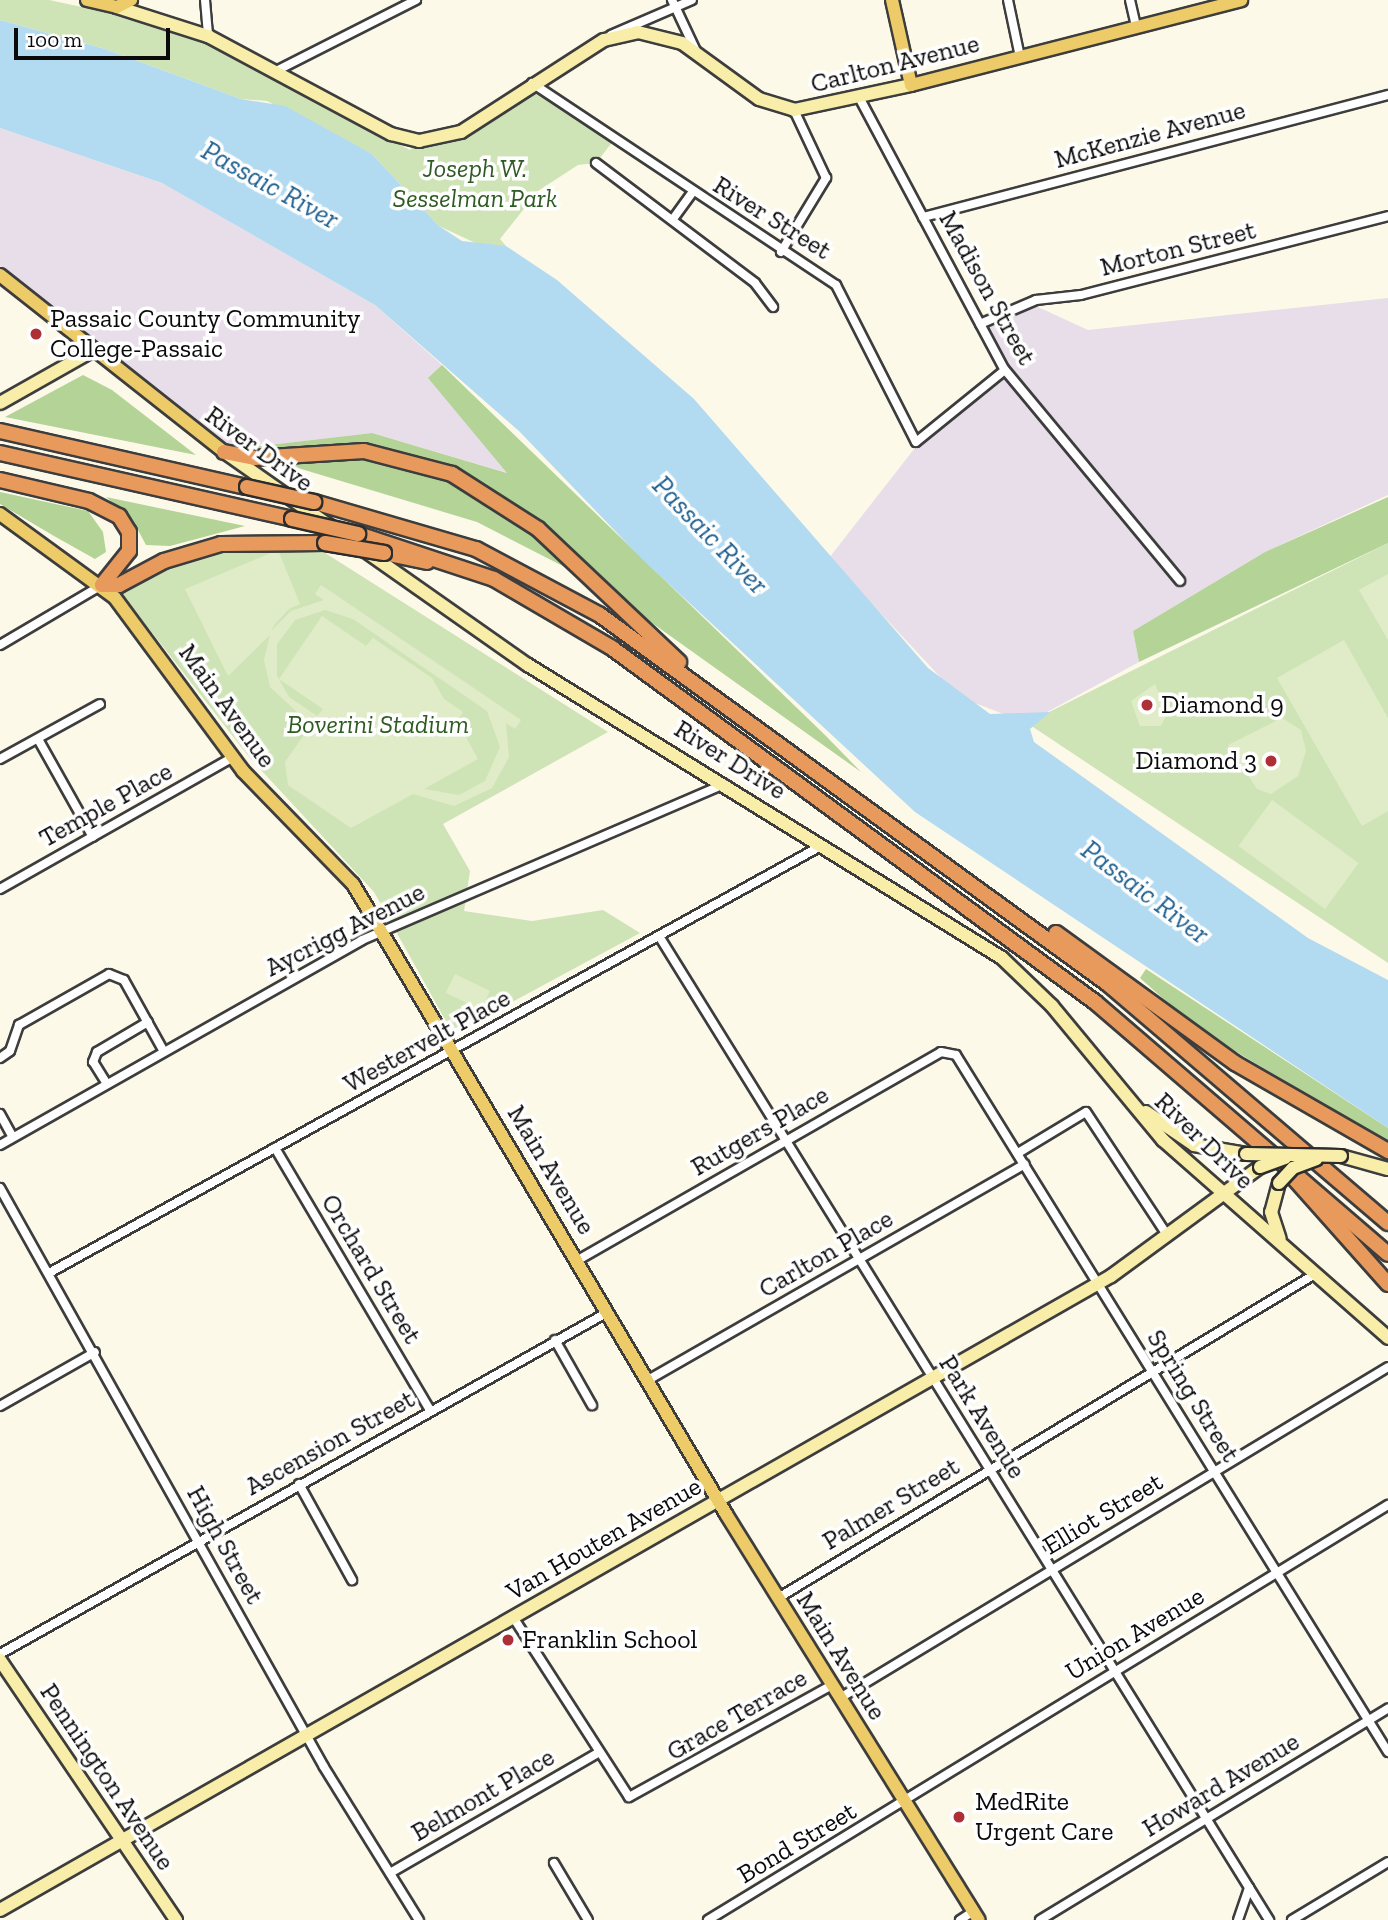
<!DOCTYPE html>
<style>
body{margin:0}
#map{position:relative;width:1388px;height:1920px;overflow:hidden;background:#fdf9e9;font-family:"Zilla Slab",serif}
div>[style]{position:absolute}
[style*='--x']{left:calc(var(--x)*1px);top:calc(var(--y)*1px);width:calc(var(--w)*1px);rotate:calc(var(--a)*1deg)}
.industrial>*{inset:0;background:#e7dee9}
.green>*{inset:0;background:#cfe4b6}
.forest>*{inset:0;background:#b3d397}
.pitch>*{inset:0;background:#e0ecc7;transform-origin:0 0}
.water>*{inset:0;background:#b2daf0}
.roads{filter:drop-shadow(2px 0 #3d3d3d) drop-shadow(-2px 0 #3d3d3d) drop-shadow(0 2px #3d3d3d) drop-shadow(0 -2px #3d3d3d)}
.street>*{height:8px;margin:-4px;padding:0 4px;transform-origin:4px;border-radius:4px;background:#fff}
.secondary>*{height:12px;margin:-6px;padding:0 6px;transform-origin:6px;border-radius:6px;background:#f8eea9}
.primary>*{height:12px;margin:-6px;padding:0 6px;transform-origin:6px;border-radius:6px;background:#edcb69}
.highway>*{height:14px;margin:-7px;padding:0 7px;transform-origin:7px;border-radius:7px;background:#e89a5c}
.bridges{filter:drop-shadow(2px 0 #2c2c2c) drop-shadow(-2px 0 #2c2c2c) drop-shadow(0 2px #2c2c2c) drop-shadow(0 -2px #2c2c2c)}
.secondary-bridge>*{height:12px;margin:-6px;padding:0 6px;transform-origin:6px;border-radius:6px;background:#f8eea9}
.highway-bridge>*{height:14px;margin:-7px;padding:0 7px;transform-origin:7px;border-radius:7px;background:#e89a5c}
.dots>*{width:19px;height:19px;translate:-50% -50%;box-sizing:border-box;border:4px solid #fff;border-radius:50%}
span{translate:-50% -50%;white-space:nowrap;text-align:center;line-height:1.15;-webkit-text-stroke:7px #fff;paint-order:stroke}
.street-label{font-size:26px;color:#0a0a0a}
.park-label{font-size:26px;color:#2e5b21;font-style:italic}
.poi-label{font-size:26px;color:#0a0a0a}
.left{translate:0 -50%;text-align:left}
.right{translate:-100% -50%;text-align:right}
.water-label{font-size:28px;color:#1f6090;font-style:italic}
.scale{position:absolute;left:14px;top:28px;width:156px;height:32px;box-sizing:border-box;border:4px solid #0a0a0a;border-top:0;padding-left:9px;font-size:21px;line-height:24px;white-space:nowrap;color:#0a0a0a;-webkit-text-stroke:5px #fff;paint-order:stroke}
</style>
<div id="map">
<div class="industrial">
<i style="clip-path:polygon(0 128px,162px 183px,375px 305px,442px 365px,429px 379px,508px 473px,372px 433px,235px 449px,0 266px)"></i>
<i style="clip-path:polygon(1388px 298px,1388px 495px,1265px 552px,1133px 631px,1139px 662px,1027px 723px,959px 697px,829px 558px,918px 444px,1003px 361px,979px 319px,1025px 301px,1088px 330px)"></i>
</div>
<div class="green">
<i style="clip-path:polygon(0 0,49px 0,175px 27px,410px 150px,419px 141px,448px 137px,532px 83px,614px 140px,596px 163px,578px 165px,538px 191px,500px 239px,506px 246px,486px 248px,439px 226px,372px 154px,267px 101px,241px 99px,105px 49px,0 20px)"></i>
<i style="clip-path:polygon(250px 543px,322px 551px,608px 732px,443px 824px,470px 871px,464px 911px,532px 921px,603px 910px,640px 933px,453px 1034px,374px 892px,249px 757px,122px 594px,162px 565px)"></i>
<i style="clip-path:polygon(1388px 543px,1388px 963px,1027px 723px)"></i>
</div>
<div class="forest">
<i style="clip-path:polygon(442px 365px,826px 736px,861px 772px,596px 583px,477px 522px,235px 449px,372px 433px,507px 473px,428px 378px)"></i>
<i style="clip-path:polygon(83px 375px,112px 390px,196px 455px,5px 417px)"></i>
<i style="clip-path:polygon(0 492px,88px 511px,103px 532px,106px 552px,95px 559px,54px 536px,0 504px)"></i>
<i style="clip-path:polygon(106px 497px,245px 526px,170px 546px,146px 545px,132px 519px)"></i>
<i style="clip-path:polygon(1388px 497px,1388px 543px,1139px 662px,1133px 631px,1265px 552px)"></i>
<i style="clip-path:polygon(1146px 969px,1388px 1128px,1388px 1143px,1195px 1027px,1140px 978px)"></i>
</div>
<div class="pitch">
<i style="clip-path:polygon(evenodd,278px 550px,300px 604px,289px 609px,276px 623px,271px 631px,291px 611px,324px 600px,315px 594px,321px 585px,521px 720px,515px 729px,506px 723px,509px 757px,492px 788px,454px 806px,413px 794px,351px 828px,288px 785px,285px 762px,311px 725px,270px 687px,264px 660px,270px 635px,228px 676px,185px 589px,278px 550px,325px 610px,353px 619px,487px 711px,500px 747px,485px 781px,459px 795px,424px 789px,478px 759px,457px 721px,463px 712px,444px 699px,432px 678px,373px 638px,366px 646px,322px 616px,279px 679px,323px 709px,317px 716px,289px 697px,277px 676px,277px 644px,295px 620px,325px 610px)"></i>
<i style="clip-path:polygon(1388px 574px,1388px 640px,1359px 590px)"></i>
<i style="clip-path:polygon(1344px 640px,1388px 718px,1388px 811px,1362px 826px,1277px 678px)"></i>
<i style="clip-path:polygon(1155px 684px,1167px 713px,1161px 726px,1140px 726px,1131px 701px)"></i>
<i style="clip-path:polygon(1282px 718px,1301px 730px,1306px 751px,1298px 776px,1271px 794px,1257px 789px,1228px 745px)"></i>
<i style="left:1272px;top:800px;width:107px;height:57px;rotate:36deg"></i>
<i style="left:455px;top:974px;width:39px;height:21px;rotate:26deg"></i>
</div>
<div class="water">
<i style="clip-path:polygon(0 20px,105px 49px,241px 99px,285px 106px,372px 154px,439px 226px,462px 241px,506px 246px,557px 280px,694px 399px,928px 668px,990px 714px,1050px 712px,1030px 729px,1034px 742px,1308px 938px,1388px 980px,1388px 1128px,915px 812px,643px 560px,519px 431px,375px 305px,162px 183px,0 128px)"></i>
</div>
<div class="roads">
<div class="street">
<i style="--x:205;--y:0;--w:36;--a:85"></i>
<i style="--x:672;--y:0;--w:56;--a:64.8"></i>
<i style="--x:1008;--y:0;--w:58;--a:78.1"></i>
<i style="--x:1130;--y:0;--w:28;--a:77"></i>
<i style="--x:611;--y:35;--w:88;--a:-23.4"></i>
<i style="--x:276;--y:71;--w:157;--a:-26.9"></i>
<i style="--x:532;--y:83;--w:365;--a:33.6"></i>
<i style="--x:836;--y:285;--w:176;--a:63"></i>
<i style="--x:916;--y:442;--w:114;--a:-39"></i>
<i style="--x:860;--y:99;--w:307;--a:61.9"></i>
<i style="--x:1005;--y:370;--w:274;--a:50.3"></i>
<i style="--x:596;--y:163;--w:199;--a:37"></i>
<i style="--x:755;--y:283;--w:30;--a:53"></i>
<i style="--x:923;--y:217;--w:481;--a:-14.7"></i>
<i style="--x:673;--y:219;--w:32;--a:-54"></i>
<i style="--x:781;--y:252;--w:87;--a:-58.7"></i>
<i style="--x:826;--y:178;--w:75;--a:-115.2"></i>
<i style="--x:980;--y:324;--w:61;--a:-23.2"></i>
<i style="--x:1036;--y:300;--w:45;--a:-6.3"></i>
<i style="--x:1081;--y:295;--w:317;--a:-14.4"></i>
<i style="--x:0;--y:645;--w:118;--a:-30.5"></i>
<i style="--x:38;--y:739;--w:112;--a:60.7"></i>
<i style="--x:0;--y:759;--w:114;--a:-28.8"></i>
<i style="--x:0;--y:889;--w:268;--a:-29.5"></i>
<i style="--x:659;--y:936;--w:1158;--a:58.2"></i>
<i style="--x:0;--y:1058;--w:12;--a:-35"></i>
<i style="--x:10;--y:1051;--w:28;--a:-71"></i>
<i style="--x:19;--y:1025;--w:103;--a:-29.5"></i>
<i style="--x:109;--y:974;--w:16;--a:22"></i>
<i style="--x:124;--y:980;--w:82;--a:60.9"></i>
<i style="--x:107;--y:1084;--w:26;--a:-122"></i>
<i style="--x:93;--y:1062;--w:11;--a:-68"></i>
<i style="--x:97;--y:1052;--w:59;--a:-30.5"></i>
<i style="--x:0;--y:1114;--w:26;--a:61"></i>
<i style="--x:0;--y:1145;--w:416;--a:-29.5"></i>
<i style="--x:362;--y:940;--w:394;--a:-23.3"></i>
<i style="--x:275;--y:1148;--w:304;--a:59.4"></i>
<i style="--x:1018;--y:1153;--w:79;--a:-31.1"></i>
<i style="--x:1086;--y:1112;--w:147;--a:56.6"></i>
<i style="--x:0;--y:1188;--w:663;--a:60.77"></i>
<i style="--x:324;--y:1767;--w:180;--a:58.2"></i>
<i style="--x:578;--y:1260;--w:418;--a:-29.8"></i>
<i style="--x:941;--y:1052;--w:15;--a:11"></i>
<i style="--x:956;--y:1055;--w:820;--a:58.21"></i>
<i style="--x:49;--y:1273;--w:882;--a:-28.95"></i>
<i style="--x:555;--y:1340;--w:75;--a:60.4"></i>
<i style="--x:648;--y:1380;--w:434;--a:-29.8"></i>
<i style="--x:0;--y:1406;--w:109;--a:-29.6"></i>
<i style="--x:299;--y:1484;--w:110;--a:61.1"></i>
<i style="--x:778;--y:1598;--w:627;--a:-31.1"></i>
<i style="--x:513;--y:1617;--w:214;--a:57.2"></i>
<i style="--x:629;--y:1797;--w:232;--a:-28.9"></i>
<i style="--x:0;--y:1654;--w:698;--a:-29.36"></i>
<i style="--x:840;--y:1698;--w:640;--a:-31.13"></i>
<i style="--x:554;--y:1863;--w:66;--a:59.2"></i>
<i style="--x:390;--y:1873;--w:240;--a:-30"></i>
<i style="--x:708;--y:1920;--w:797;--a:-31.4"></i>
<i style="--x:960;--y:1920;--w:17;--a:-33"></i>
<i style="--x:1040;--y:1920;--w:407;--a:-31.3"></i>
<i style="--x:1238;--y:1920;--w:34;--a:-71"></i>
<i style="--x:1292;--y:1920;--w:112;--a:-31.1"></i>
</div>
<div class="secondary">
<i style="--x:117;--y:7;--w:96;--a:17.7"></i>
<i style="--x:208;--y:36;--w:208;--a:28.2"></i>
<i style="--x:391;--y:134;--w:29;--a:14"></i>
<i style="--x:419;--y:141;--w:43;--a:-12.1"></i>
<i style="--x:461;--y:132;--w:170;--a:-32.8"></i>
<i style="--x:604;--y:40;--w:35;--a:-13"></i>
<i style="--x:638;--y:32;--w:45;--a:14"></i>
<i style="--x:682;--y:43;--w:95;--a:36"></i>
<i style="--x:759;--y:99;--w:37;--a:17"></i>
<i style="--x:794;--y:110;--w:120;--a:-12.1"></i>
<i style="--x:0;--y:403;--w:106;--a:-29.5"></i>
<i style="--x:226;--y:453;--w:369;--a:35.1"></i>
<i style="--x:528;--y:665;--w:557;--a:31.72"></i>
<i style="--x:1002;--y:958;--w:69;--a:43.8"></i>
<i style="--x:1052;--y:1006;--w:174;--a:50.4"></i>
<i style="--x:1163;--y:1140;--w:300;--a:41.3"></i>
<i style="--x:1146;--y:1112;--w:58;--a:34.5"></i>
<i style="--x:1194;--y:1145;--w:53;--a:9.8"></i>
<i style="--x:1341;--y:1156;--w:49;--a:15.5"></i>
<i style="--x:1279;--y:1183;--w:30;--a:105"></i>
<i style="--x:1271;--y:1212;--w:28;--a:72"></i>
<i style="--x:0;--y:1660;--w:314;--a:55.9"></i>
<i style="--x:0;--y:1910;--w:1279;--a:-29.71"></i>
<i style="--x:1111;--y:1276;--w:185;--a:-36.2"></i>
</div>
<div class="primary">
<i style="--x:87;--y:0;--w:31;--a:13"></i>
<i style="--x:117;--y:7;--w:16;--a:-27"></i>
<i style="--x:892;--y:0;--w:87;--a:77.4"></i>
<i style="--x:911;--y:85;--w:341;--a:-14.4"></i>
<i style="--x:0;--y:275;--w:285;--a:38.3"></i>
<i style="--x:0;--y:514;--w:142;--a:36.1"></i>
<i style="--x:115;--y:598;--w:215;--a:53.5"></i>
<i style="--x:243;--y:771;--w:158;--a:45.8"></i>
<i style="--x:353;--y:884;--w:732;--a:59.37"></i>
<i style="--x:726;--y:1514;--w:478;--a:58.1"></i>
</div>
<div class="highway">
<i style="--x:0;--y:431;--w:253;--a:12.8"></i>
<i style="--x:224;--y:452;--w:31;--a:11"></i>
<i style="--x:254;--y:458;--w:110;--a:-3.6"></i>
<i style="--x:364;--y:451;--w:91;--a:14.6"></i>
<i style="--x:452;--y:474;--w:102;--a:32.6"></i>
<i style="--x:538;--y:529;--w:194;--a:43.3"></i>
<i style="--x:0;--y:453;--w:299;--a:12.7"></i>
<i style="--x:0;--y:480;--w:91;--a:13.3"></i>
<i style="--x:89;--y:501;--w:34;--a:27"></i>
<i style="--x:119;--y:516;--w:19;--a:58"></i>
<i style="--x:129;--y:532;--w:19;--a:90"></i>
<i style="--x:129;--y:551;--w:43;--a:128.5"></i>
<i style="--x:102;--y:585;--w:17;--a:0"></i>
<i style="--x:119;--y:585;--w:51;--a:-28.1"></i>
<i style="--x:164;--y:561;--w:59;--a:-16.6"></i>
<i style="--x:221;--y:544;--w:104;--a:-0.6"></i>
<i style="--x:314;--y:502;--w:169;--a:16.2"></i>
<i style="--x:476;--y:549;--w:140;--a:28"></i>
<i style="--x:600;--y:615;--w:628;--a:35.99"></i>
<i style="--x:1108;--y:984;--w:368;--a:40.5"></i>
<i style="--x:358;--y:534;--w:143;--a:18.3"></i>
<i style="--x:494;--y:579;--w:137;--a:30.3"></i>
<i style="--x:612;--y:648;--w:599;--a:36.24"></i>
<i style="--x:1095;--y:1002;--w:386;--a:40.7"></i>
<i style="--x:384;--y:553;--w:44;--a:11.8"></i>
<i style="--x:1056;--y:933;--w:221;--a:36"></i>
<i style="--x:1235;--y:1063;--w:177;--a:29.9"></i>
<i style="--x:1293;--y:1177;--w:143;--a:48.4"></i>
</div>
</div>
<div class="bridges">
<div class="secondary-bridge">
<i style="--x:1246;--y:1154;--w:95;--a:1.2"></i>
<i style="--x:1260;--y:1167;--w:27;--a:-20"></i>
<i style="--x:1279;--y:1183;--w:21;--a:-47"></i>
<i style="--x:1293;--y:1168;--w:25;--a:-21"></i>
</div>
<div class="highway-bridge">
<i style="--x:247;--y:487;--w:69;--a:12.6"></i>
<i style="--x:292;--y:519;--w:68;--a:12.8"></i>
<i style="--x:325;--y:543;--w:60;--a:9.6"></i>
</div>
</div>
<div class="dots">
<i style="left:36px;top:334px;background:#ae2f36"></i>
<i style="left:1147px;top:705px;background:#ae2f36"></i>
<i style="left:1271px;top:761px;background:#ae2f36"></i>
<i style="left:508px;top:1640px;background:#ae2f36"></i>
<i style="left:959px;top:1817px;background:#ae2f36"></i>
</div>
<div class="street-label">
<span style="left:895px;top:64px;rotate:-14deg">Carlton Avenue</span>
<span style="left:1150px;top:135px;rotate:-15deg">McKenzie Avenue</span>
<span style="left:772px;top:218px;rotate:32deg">River Street</span>
<span style="left:1178px;top:249px;rotate:-14deg">Morton Street</span>
<span style="left:987px;top:288px;rotate:61deg">Madison Street</span>
<span style="left:259px;top:449px;rotate:36deg">River Drive</span>
<span style="left:227px;top:706px;rotate:54deg">Main Avenue</span>
<span style="left:730px;top:760px;rotate:32deg">River Drive</span>
<span style="left:106px;top:805px;rotate:-29deg">Temple Place</span>
<span style="left:345px;top:930px;rotate:-27deg">Aycrigg Avenue</span>
<span style="left:427px;top:1041px;rotate:-29deg">Westervelt Place</span>
<span style="left:760px;top:1131px;rotate:-30deg">Rutgers Place</span>
<span style="left:1204px;top:1141px;rotate:44deg">River Drive</span>
<span style="left:551px;top:1170px;rotate:59deg">Main Avenue</span>
<span style="left:826px;top:1254px;rotate:-30deg">Carlton Place</span>
<span style="left:371px;top:1269px;rotate:59deg">Orchard Street</span>
<span style="left:1193px;top:1396px;rotate:58deg">Spring Street</span>
<span style="left:982px;top:1417px;rotate:58deg">Park Avenue</span>
<span style="left:330px;top:1443px;rotate:-29deg">Ascension Street</span>
<span style="left:891px;top:1504px;rotate:-31deg">Palmer Street</span>
<span style="left:1103px;top:1514px;rotate:-31deg">Elliot Street</span>
<span style="left:604px;top:1539px;rotate:-30deg">Van Houten Avenue</span>
<span style="left:225px;top:1545px;rotate:61deg">High Street</span>
<span style="left:1135px;top:1634px;rotate:-31deg">Union Avenue</span>
<span style="left:841px;top:1656px;rotate:58deg">Main Avenue</span>
<span style="left:737px;top:1715px;rotate:-30deg">Grace Terrace</span>
<span style="left:107px;top:1777px;rotate:56deg">Pennington Avenue</span>
<span style="left:1221px;top:1785px;rotate:-31deg">Howard Avenue</span>
<span style="left:483px;top:1795px;rotate:-30deg">Belmont Place</span>
<span style="left:797px;top:1843px;rotate:-31deg">Bond Street</span>
</div>
<div class="park-label">
<span style="left:475px;top:184px">Joseph W.<br>Sesselman Park</span>
<span style="left:378px;top:725px">Boverini Stadium</span>
</div>
<div class="poi-label">
<span class="left" style="left:50px;top:334px">Passaic County Community<br>College-Passaic</span>
<span class="left" style="left:1161px;top:705px">Diamond 9</span>
<span class="right" style="left:1257px;top:761px">Diamond 3</span>
<span class="left" style="left:522px;top:1640px">Franklin School</span>
<span class="left" style="left:975px;top:1817px">MedRite<br>Urgent Care</span>
</div>
<div class="water-label">
<span style="left:270px;top:185px;rotate:29deg">Passaic River</span>
<span style="left:710px;top:535px;rotate:46deg">Passaic River</span>
<span style="left:1145px;top:892px;rotate:37deg">Passaic River</span>
</div>
<div class="scale">100 m</div>
</div>
